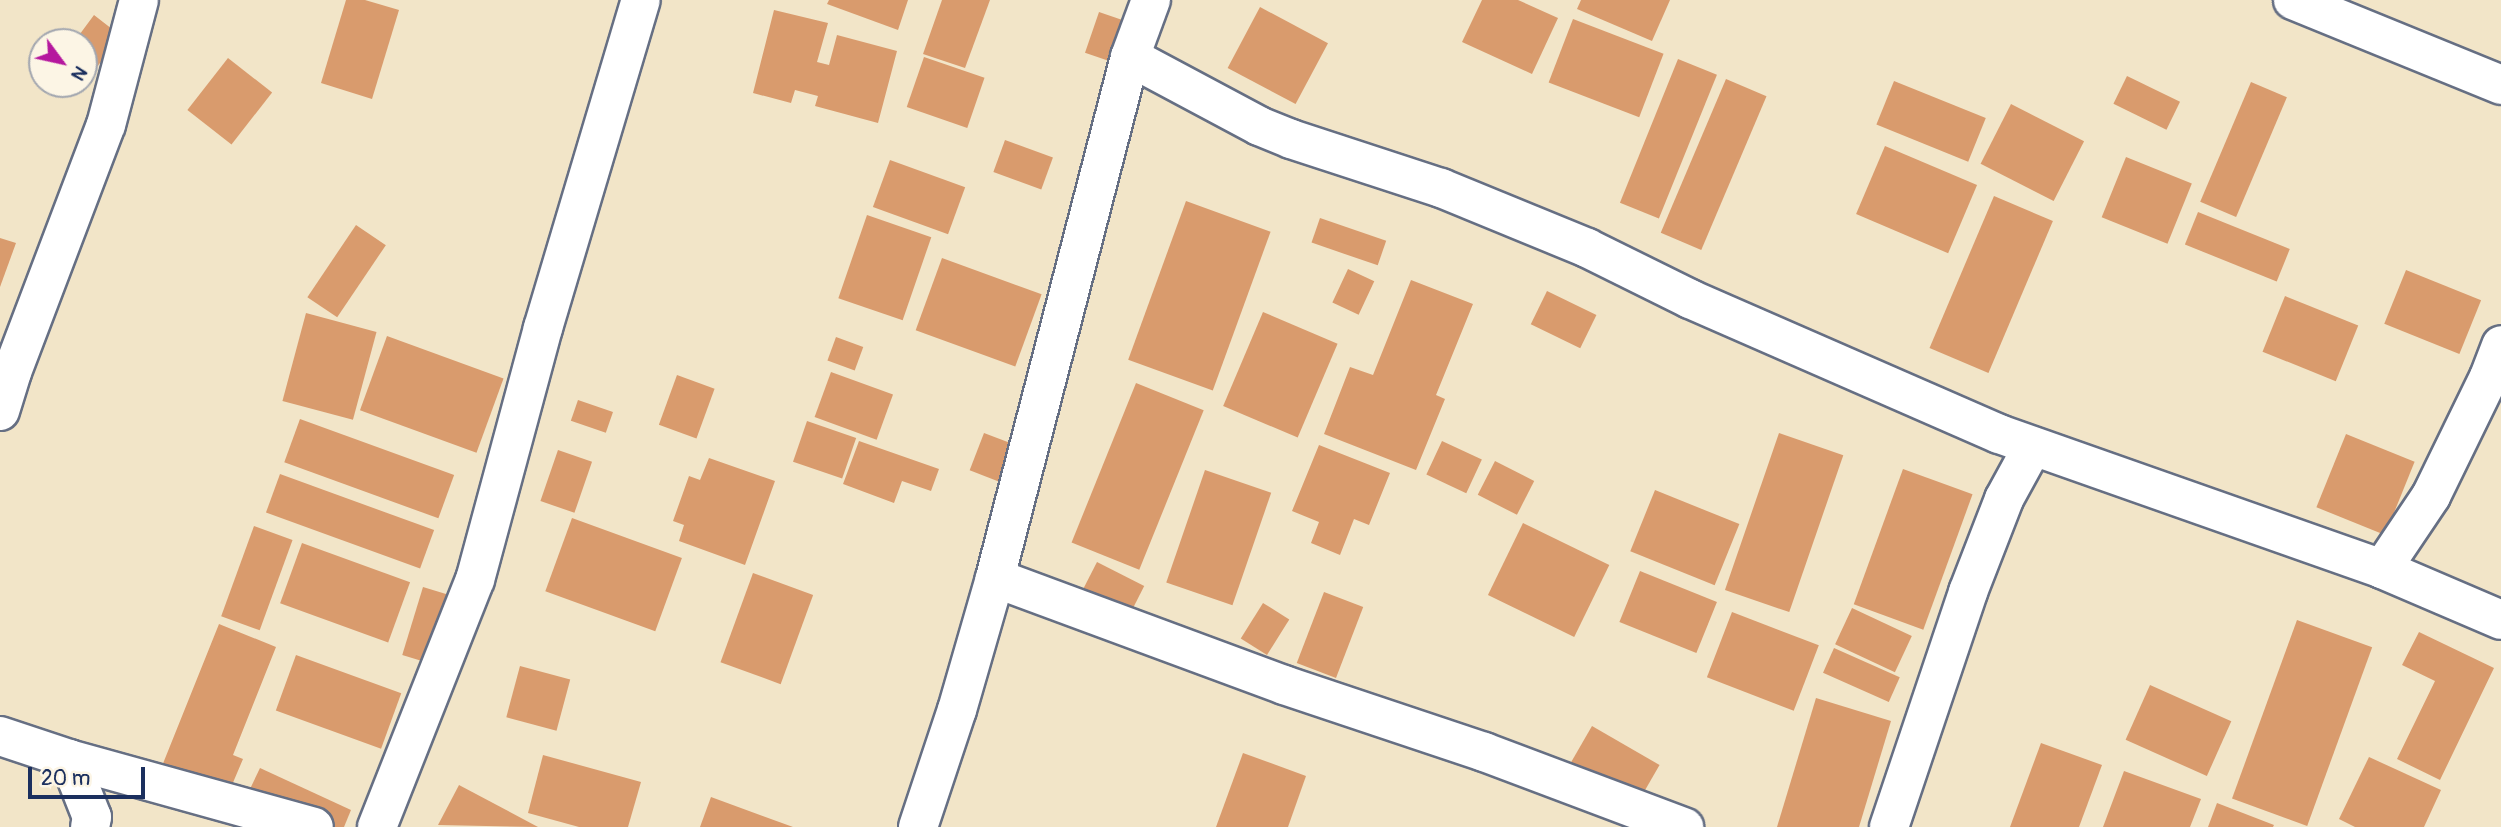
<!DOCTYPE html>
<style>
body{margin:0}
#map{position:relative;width:2501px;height:827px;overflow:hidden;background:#f2e5c8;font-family:Pangolin,sans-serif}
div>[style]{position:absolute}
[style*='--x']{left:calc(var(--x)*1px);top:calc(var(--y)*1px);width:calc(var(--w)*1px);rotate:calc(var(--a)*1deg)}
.building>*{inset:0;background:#d99b6d;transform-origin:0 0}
.roads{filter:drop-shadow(2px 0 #666f83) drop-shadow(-2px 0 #666f83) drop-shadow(0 2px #666f83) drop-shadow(0 -2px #666f83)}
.minor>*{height:38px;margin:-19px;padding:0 19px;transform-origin:19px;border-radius:19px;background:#fff}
span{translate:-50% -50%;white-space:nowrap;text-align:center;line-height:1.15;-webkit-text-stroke:7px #fcf5e5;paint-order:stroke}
.north{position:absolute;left:28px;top:28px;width:70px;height:70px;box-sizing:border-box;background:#fcf5e5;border:2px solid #a2a6af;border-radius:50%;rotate:123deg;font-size:19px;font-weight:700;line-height:28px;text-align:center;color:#1b2f5e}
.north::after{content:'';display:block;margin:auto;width:24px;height:32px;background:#b5179e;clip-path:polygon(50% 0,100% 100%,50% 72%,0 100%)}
.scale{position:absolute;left:28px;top:767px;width:117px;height:32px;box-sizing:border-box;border:4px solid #1b2f5e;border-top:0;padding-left:9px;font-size:21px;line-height:24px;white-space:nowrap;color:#1b2f5e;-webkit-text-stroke:5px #fcf5e5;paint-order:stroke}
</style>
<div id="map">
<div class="building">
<i style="clip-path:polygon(346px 0,365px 0,399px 10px,372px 99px,321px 83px)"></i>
<i style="clip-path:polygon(829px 0,908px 0,898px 30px,827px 4px)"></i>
<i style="clip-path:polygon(942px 0,990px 0,965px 68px,923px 54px)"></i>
<i style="clip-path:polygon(1482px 0,1518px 0,1558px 18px,1532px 74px,1462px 42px)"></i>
<i style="clip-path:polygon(1581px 0,1670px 0,1652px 41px,1577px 9px)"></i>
<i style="left:1260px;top:7px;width:77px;height:69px;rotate:28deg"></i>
<i style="clip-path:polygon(774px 10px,828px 23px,817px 62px,829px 65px,837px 35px,897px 51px,878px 123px,815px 106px,818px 96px,795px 90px,791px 103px,753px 93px)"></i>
<i style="left:1099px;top:12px;width:34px;height:43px;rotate:19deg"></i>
<i style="clip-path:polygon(94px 15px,121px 36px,86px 81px,84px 42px,74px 42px)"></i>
<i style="left:1573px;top:19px;width:97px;height:68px;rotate:21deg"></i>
<i style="left:924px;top:57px;width:64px;height:53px;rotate:19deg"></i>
<i style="left:228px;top:58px;width:56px;height:66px;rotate:38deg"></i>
<i style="left:1678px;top:59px;width:42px;height:155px;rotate:22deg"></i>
<i style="left:2127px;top:76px;width:59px;height:31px;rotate:26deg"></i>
<i style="left:1726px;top:79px;width:44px;height:167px;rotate:23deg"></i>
<i style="left:1894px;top:81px;width:99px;height:47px;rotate:22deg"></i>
<i style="left:2251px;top:82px;width:39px;height:130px;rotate:23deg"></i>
<i style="left:2011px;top:104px;width:82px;height:67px;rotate:27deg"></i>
<i style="left:1005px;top:140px;width:51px;height:34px;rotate:20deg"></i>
<i style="left:1885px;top:146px;width:100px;height:74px;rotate:23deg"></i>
<i style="left:2126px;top:157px;width:71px;height:65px;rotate:22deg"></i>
<i style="left:890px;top:160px;width:80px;height:50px;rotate:20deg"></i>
<i style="left:1994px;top:196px;width:64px;height:165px;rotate:23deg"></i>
<i style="left:1186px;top:201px;width:90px;height:169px;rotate:20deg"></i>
<i style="left:2198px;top:212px;width:99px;height:35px;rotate:22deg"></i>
<i style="left:867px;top:215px;width:68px;height:88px;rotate:19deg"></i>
<i style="left:1320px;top:218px;width:70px;height:26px;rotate:19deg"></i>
<i style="left:356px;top:225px;width:36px;height:87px;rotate:34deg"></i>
<i style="clip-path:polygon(0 238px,16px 243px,0 287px)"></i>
<i style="left:942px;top:258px;width:106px;height:77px;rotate:20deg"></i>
<i style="left:1348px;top:269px;width:29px;height:37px;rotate:25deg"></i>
<i style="left:2406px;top:270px;width:81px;height:58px;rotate:22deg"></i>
<i style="clip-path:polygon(1411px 280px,1473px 304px,1436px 395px,1445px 399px,1416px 470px,1324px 434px,1350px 367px,1373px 375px)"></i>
<i style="left:1547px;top:291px;width:55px;height:37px;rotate:26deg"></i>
<i style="left:2285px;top:296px;width:79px;height:60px;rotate:22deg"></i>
<i style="left:1263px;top:312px;width:81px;height:102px;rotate:23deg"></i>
<i style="left:306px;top:313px;width:73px;height:91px;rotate:15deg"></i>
<i style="left:387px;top:336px;width:124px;height:79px;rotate:20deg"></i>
<i style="left:836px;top:337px;width:29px;height:25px;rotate:20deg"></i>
<i style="left:831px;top:372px;width:66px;height:48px;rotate:20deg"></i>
<i style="left:677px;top:375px;width:40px;height:53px;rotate:20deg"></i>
<i style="left:1136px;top:383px;width:73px;height:172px;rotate:22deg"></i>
<i style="left:578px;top:400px;width:37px;height:22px;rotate:19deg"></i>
<i style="left:300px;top:419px;width:164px;height:46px;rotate:20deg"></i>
<i style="left:807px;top:421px;width:52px;height:43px;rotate:19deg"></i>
<i style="left:984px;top:433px;width:31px;height:40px;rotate:21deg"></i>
<i style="left:1779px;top:433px;width:68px;height:166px;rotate:19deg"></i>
<i style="left:2346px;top:434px;width:74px;height:79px;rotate:22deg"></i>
<i style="clip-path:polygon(859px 441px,939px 469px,931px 491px,902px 481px,894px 503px,843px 484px)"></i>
<i style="left:1442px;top:441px;width:44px;height:37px;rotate:25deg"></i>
<i style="clip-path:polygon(1319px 445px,1390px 473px,1369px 525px,1354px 519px,1340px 555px,1311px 543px,1319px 522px,1292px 511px)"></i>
<i style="left:558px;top:450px;width:36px;height:54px;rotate:19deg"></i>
<i style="clip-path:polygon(709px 458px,775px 481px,745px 565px,679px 541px,684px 525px,673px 521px,689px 476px,700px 480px)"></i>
<i style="left:1495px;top:461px;width:44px;height:38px;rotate:27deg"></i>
<i style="left:1903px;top:469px;width:74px;height:144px;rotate:20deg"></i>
<i style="left:1205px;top:470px;width:70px;height:119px;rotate:19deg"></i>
<i style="left:280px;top:474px;width:164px;height:41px;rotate:20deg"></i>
<i style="left:1655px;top:490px;width:91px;height:66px;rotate:22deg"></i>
<i style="left:572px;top:518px;width:117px;height:78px;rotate:20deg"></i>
<i style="left:1523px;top:523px;width:96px;height:80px;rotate:26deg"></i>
<i style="left:254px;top:526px;width:41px;height:96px;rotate:20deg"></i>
<i style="left:302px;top:543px;width:115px;height:64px;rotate:20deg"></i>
<i style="left:1097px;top:562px;width:53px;height:38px;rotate:27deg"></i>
<i style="left:1640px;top:571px;width:83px;height:55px;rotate:22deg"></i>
<i style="left:753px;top:573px;width:64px;height:95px;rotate:20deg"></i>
<i style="left:423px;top:587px;width:30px;height:71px;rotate:17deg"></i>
<i style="left:1324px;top:592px;width:42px;height:76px;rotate:21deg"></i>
<i style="left:1263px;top:603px;width:31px;height:42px;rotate:32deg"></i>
<i style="left:1852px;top:608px;width:66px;height:40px;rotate:25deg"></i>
<i style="left:1732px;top:612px;width:93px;height:70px;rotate:21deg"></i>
<i style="left:2297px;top:620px;width:80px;height:190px;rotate:20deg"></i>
<i style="clip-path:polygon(219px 624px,276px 647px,233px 755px,243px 759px,229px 792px,162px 766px)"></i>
<i style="clip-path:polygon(2419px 632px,2494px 668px,2440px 780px,2397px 759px,2435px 681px,2402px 665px)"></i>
<i style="left:1834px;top:648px;width:72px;height:27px;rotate:24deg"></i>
<i style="left:296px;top:655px;width:112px;height:59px;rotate:20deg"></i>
<i style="left:520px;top:666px;width:52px;height:53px;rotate:15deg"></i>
<i style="left:2150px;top:685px;width:89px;height:60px;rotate:24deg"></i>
<i style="clip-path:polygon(1816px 698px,1891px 721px,1859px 827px,1777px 827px)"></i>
<i style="left:1592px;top:726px;width:78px;height:43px;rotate:30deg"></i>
<i style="clip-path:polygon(2041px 743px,2102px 765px,2079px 827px,2010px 827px)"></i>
<i style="clip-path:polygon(1243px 753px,1306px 776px,1288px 827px,1216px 827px)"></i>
<i style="clip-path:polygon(543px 755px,641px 782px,628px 827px,579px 827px,528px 813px)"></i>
<i style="clip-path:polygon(2369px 757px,2441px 790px,2424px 827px,2355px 827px,2339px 819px)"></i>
<i style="clip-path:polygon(260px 768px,351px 810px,344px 827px,332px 827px,250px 789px)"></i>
<i style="clip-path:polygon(2124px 771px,2201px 799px,2190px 827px,2103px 827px)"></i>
<i style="clip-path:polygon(459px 785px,538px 827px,438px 825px)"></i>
<i style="clip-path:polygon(711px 797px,793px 827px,700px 827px)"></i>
<i style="clip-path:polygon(2217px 803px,2274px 825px,2273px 827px,2208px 827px)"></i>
</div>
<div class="roads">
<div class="minor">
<i style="--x:2293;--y:0;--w:225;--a:22.2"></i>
<i style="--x:1130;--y:57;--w:146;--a:28.1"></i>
<i style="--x:1259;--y:126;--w:35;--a:22"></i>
<i style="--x:1291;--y:139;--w:158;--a:18.1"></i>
<i style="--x:1441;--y:188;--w:158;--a:22.3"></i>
<i style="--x:1587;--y:248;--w:115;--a:26.3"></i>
<i style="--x:1690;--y:299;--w:337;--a:23.6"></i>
<i style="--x:1999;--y:434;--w:406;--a:19.4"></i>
<i style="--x:2382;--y:569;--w:129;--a:23.2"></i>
<i style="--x:0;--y:411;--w:41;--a:-72.9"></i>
<i style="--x:12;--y:372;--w:264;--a:-69.2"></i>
<i style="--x:106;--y:125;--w:129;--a:-75.2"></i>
<i style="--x:2382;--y:569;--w:88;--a:-56.1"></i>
<i style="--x:2431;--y:496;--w:132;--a:-64"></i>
<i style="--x:2489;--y:377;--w:34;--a:-69"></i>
<i style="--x:995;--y:578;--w:308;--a:20.3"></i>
<i style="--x:1284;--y:685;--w:211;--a:18.5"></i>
<i style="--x:1484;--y:752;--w:214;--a:20.6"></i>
<i style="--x:0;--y:736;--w:73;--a:18.4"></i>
<i style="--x:69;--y:759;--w:254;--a:15.5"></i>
<i style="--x:69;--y:759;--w:62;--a:68.4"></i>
<i style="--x:92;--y:817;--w:10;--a:101"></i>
<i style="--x:377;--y:827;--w:266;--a:-68.4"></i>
<i style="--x:475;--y:580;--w:261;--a:-74.9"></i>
<i style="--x:543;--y:328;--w:342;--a:-73.4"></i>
<i style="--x:918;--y:827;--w:123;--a:-71.6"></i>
<i style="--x:957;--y:710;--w:137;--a:-73.9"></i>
<i style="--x:995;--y:578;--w:538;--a:-75.47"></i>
<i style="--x:1130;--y:57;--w:61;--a:-69.8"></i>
<i style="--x:1889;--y:827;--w:248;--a:-71.4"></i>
<i style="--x:1968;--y:592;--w:100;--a:-68.8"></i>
<i style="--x:2004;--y:499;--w:60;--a:-61.3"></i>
</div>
</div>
<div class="north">N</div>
<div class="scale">20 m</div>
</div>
